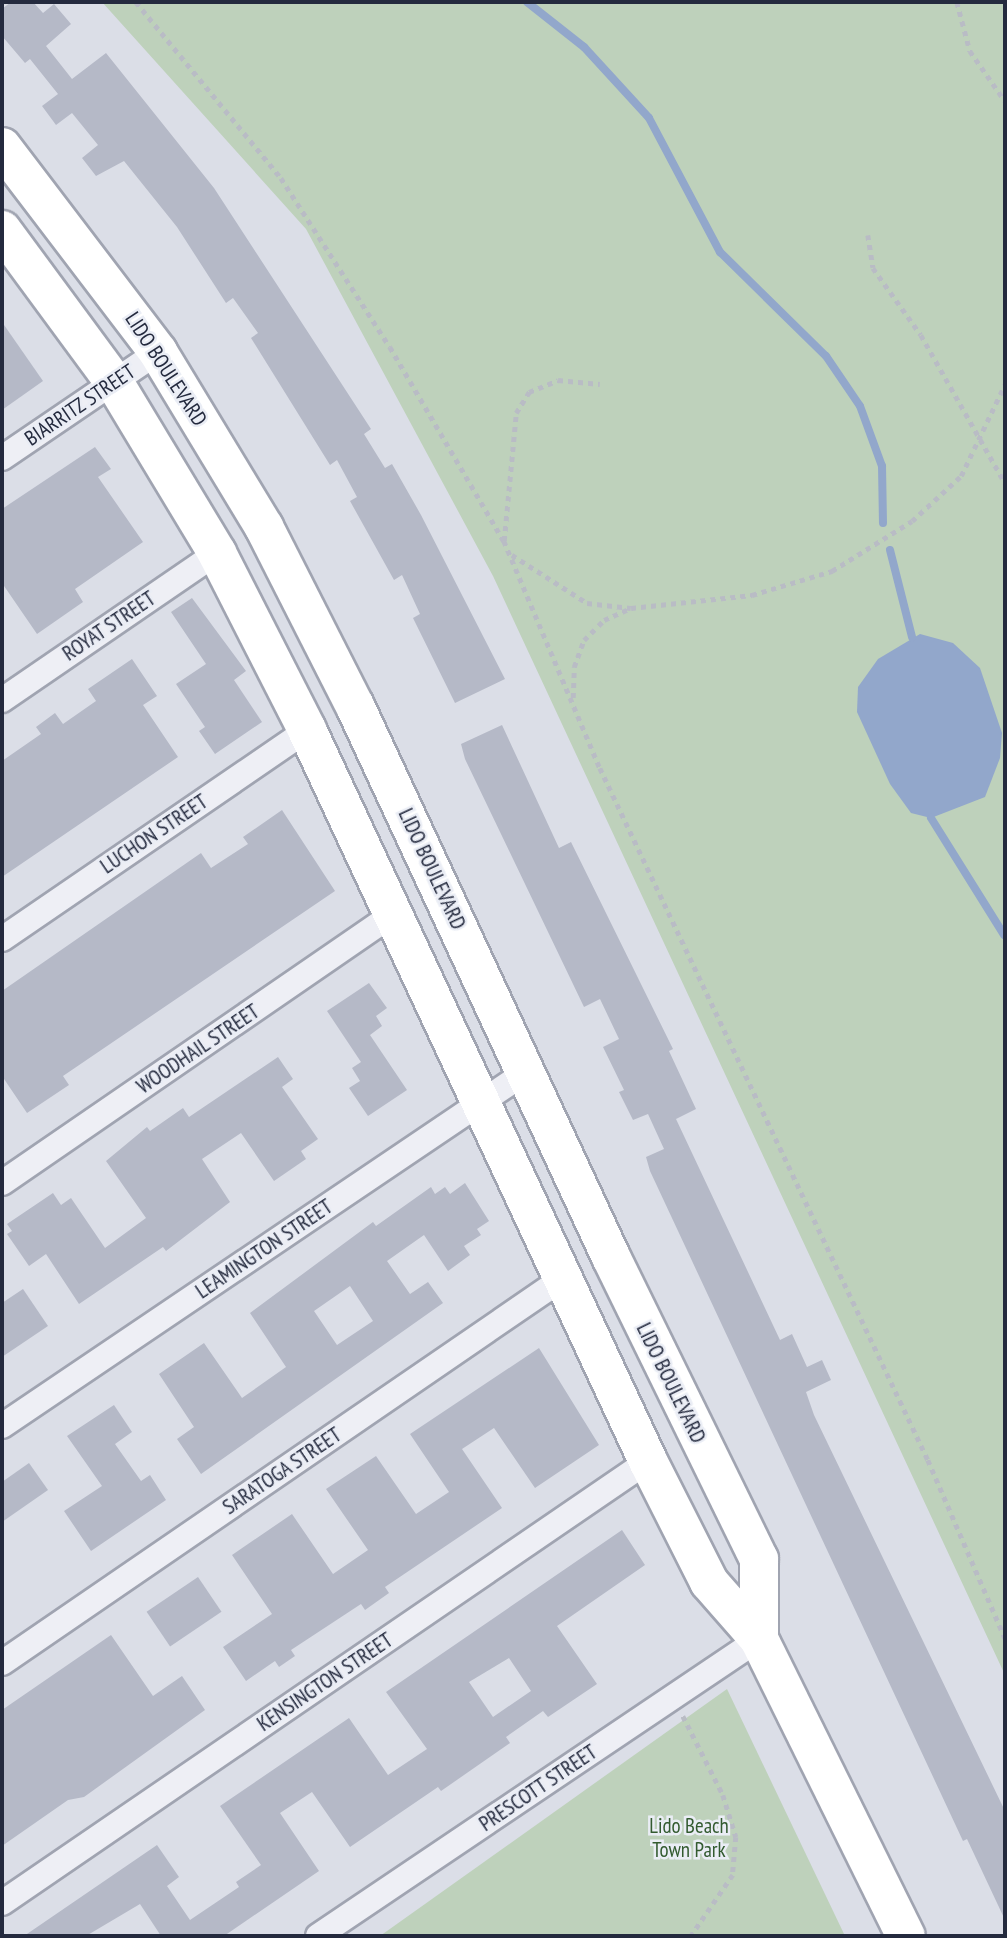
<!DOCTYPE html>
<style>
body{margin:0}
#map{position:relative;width:1007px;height:1938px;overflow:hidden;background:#dbdee7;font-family:"PT Sans Narrow",sans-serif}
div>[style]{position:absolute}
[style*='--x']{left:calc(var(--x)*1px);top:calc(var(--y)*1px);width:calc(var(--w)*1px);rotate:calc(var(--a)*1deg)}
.green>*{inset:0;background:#bed1bb}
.water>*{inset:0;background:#92a7cb}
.stream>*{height:8px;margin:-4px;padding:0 4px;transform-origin:4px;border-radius:4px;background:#92a7cb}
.building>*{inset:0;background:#b5b9c7;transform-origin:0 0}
.path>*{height:4.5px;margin-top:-2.25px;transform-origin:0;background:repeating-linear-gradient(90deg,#b9bcc5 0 5px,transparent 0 10px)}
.roads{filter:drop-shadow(2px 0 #a0a4b1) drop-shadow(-2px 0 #a0a4b1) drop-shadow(0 2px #a0a4b1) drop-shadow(0 -2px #a0a4b1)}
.street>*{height:24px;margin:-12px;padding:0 12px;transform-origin:12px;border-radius:12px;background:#eeeff5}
.highway>*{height:38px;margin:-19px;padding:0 19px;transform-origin:19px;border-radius:19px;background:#fff}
span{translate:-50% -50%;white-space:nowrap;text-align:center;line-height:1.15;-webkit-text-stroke:5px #eaedf5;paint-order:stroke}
.street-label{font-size:21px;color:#242a3e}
.park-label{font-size:21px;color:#335b30}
.frame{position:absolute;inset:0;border:4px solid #242a3e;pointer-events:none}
</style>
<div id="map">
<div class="green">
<i style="clip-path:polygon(102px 2px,1005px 2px,1005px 1675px,493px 576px,306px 229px)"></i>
<i style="clip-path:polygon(727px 1689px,845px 1936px,380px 1936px)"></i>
</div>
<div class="water">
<i style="clip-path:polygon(920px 634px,953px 643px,980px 668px,1002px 733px,1000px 758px,985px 797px,931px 818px,911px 813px,890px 784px,857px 712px,858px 687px,878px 659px)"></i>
</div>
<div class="stream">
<i style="--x:527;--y:2;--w:73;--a:38.3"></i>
<i style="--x:584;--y:47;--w:96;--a:47.5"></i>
<i style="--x:649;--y:118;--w:152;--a:62.1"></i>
<i style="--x:720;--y:252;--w:148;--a:44.5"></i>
<i style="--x:826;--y:356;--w:60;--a:55.8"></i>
<i style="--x:860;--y:406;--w:64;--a:69.9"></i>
<i style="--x:882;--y:466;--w:57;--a:89"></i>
<i style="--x:890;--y:550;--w:90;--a:75.8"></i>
<i style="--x:931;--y:818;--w:138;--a:58"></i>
</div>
<div class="building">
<i style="clip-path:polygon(11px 2px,33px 2px,43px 13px,54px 4px,71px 24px,46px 46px,72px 79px,106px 53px,214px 188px,371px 429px,364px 434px,385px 468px,392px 464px,421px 515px,505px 679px,455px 703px,413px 618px,420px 614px,402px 575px,394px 580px,350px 501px,357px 497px,337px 460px,330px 465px,251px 338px,258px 333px,233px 298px,226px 303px,177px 227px,124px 161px,96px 176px,82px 158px,98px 145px,72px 113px,56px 125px,42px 106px,58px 94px,30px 59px,25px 63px,2px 36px,2px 9px)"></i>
<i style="clip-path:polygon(2px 322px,43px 381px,2px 410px)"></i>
<i style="clip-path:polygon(95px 447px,111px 469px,98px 477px,143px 542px,75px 589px,83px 602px,37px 634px,2px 583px,2px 509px)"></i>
<i style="clip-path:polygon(192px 598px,246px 671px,234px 680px,262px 722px,215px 754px,199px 731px,205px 727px,176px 684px,206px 664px,171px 612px)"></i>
<i style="clip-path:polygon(132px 659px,157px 696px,143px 705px,178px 757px,2px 877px,2px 761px,41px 734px,36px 727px,55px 713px,63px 724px,96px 701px,88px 689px)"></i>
<i style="clip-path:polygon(502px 725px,559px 848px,571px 842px,673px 1049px,669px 1051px,696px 1109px,676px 1119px,780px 1340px,792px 1334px,807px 1367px,822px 1360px,831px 1380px,806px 1392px,814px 1415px,1005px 1811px,1005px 1920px,967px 1839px,963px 1841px,650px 1171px,646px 1157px,664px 1149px,648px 1114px,633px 1120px,619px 1092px,624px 1090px,603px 1047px,619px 1039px,600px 999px,584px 1007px,465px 759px,461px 744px)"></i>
<i style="clip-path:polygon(282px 810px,335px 891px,63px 1076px,69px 1085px,27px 1113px,2px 1076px,2px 991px,201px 853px,211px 868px,248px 844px,243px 837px)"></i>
<i style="clip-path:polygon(369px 983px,387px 1008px,376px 1016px,382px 1026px,370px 1035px,407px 1090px,368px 1116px,349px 1088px,360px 1081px,352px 1068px,361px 1062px,327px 1011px)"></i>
<i style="clip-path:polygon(278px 1057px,293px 1079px,282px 1087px,318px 1139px,301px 1151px,306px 1159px,274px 1181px,241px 1133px,202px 1159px,230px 1202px,166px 1251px,163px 1247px,79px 1304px,46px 1254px,29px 1266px,7px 1234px,12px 1231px,7px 1224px,53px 1193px,61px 1205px,71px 1198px,105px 1248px,146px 1218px,106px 1161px,147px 1127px,150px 1131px,183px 1108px,189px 1117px)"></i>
<i style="clip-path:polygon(evenodd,465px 1183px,489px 1221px,477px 1229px,481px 1235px,464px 1246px,470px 1255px,448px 1271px,424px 1235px,387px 1261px,410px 1294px,428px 1282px,443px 1303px,201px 1474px,177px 1439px,194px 1427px,159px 1374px,204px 1343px,242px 1398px,286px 1367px,250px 1313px,373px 1222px,376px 1226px,431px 1187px,435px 1194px,445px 1187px,450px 1194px,465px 1183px,350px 1286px,373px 1321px,337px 1345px,314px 1311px,350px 1286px)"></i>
<i style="clip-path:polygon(23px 1289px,48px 1326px,2px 1357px,2px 1303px)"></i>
<i style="clip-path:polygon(539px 1348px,599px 1445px,535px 1488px,494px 1428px,462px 1449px,502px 1508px,385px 1587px,389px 1593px,365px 1610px,361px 1604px,291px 1650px,295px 1656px,279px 1667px,275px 1661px,246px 1681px,223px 1647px,272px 1614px,232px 1555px,292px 1514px,333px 1574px,368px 1550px,326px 1489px,376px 1456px,416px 1514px,449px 1492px,410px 1434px)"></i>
<i style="clip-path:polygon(114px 1405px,132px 1432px,115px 1444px,141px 1481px,150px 1475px,166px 1500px,91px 1551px,64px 1511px,102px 1486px,67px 1436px)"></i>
<i style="clip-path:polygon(29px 1463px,48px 1490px,2px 1522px,2px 1482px)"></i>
<i style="clip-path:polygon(evenodd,622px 1530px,645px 1565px,557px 1626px,597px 1684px,548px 1717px,543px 1711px,506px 1737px,510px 1743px,441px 1791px,438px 1787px,350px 1847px,312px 1792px,280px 1813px,319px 1871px,224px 1936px,161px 1936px,140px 1904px,86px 1936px,24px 1936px,157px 1845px,179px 1877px,167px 1886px,190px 1920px,239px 1887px,236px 1882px,261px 1865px,220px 1806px,349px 1718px,388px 1775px,427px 1749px,386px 1692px,622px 1530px,509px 1658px,531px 1691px,493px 1717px,469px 1682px,509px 1658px)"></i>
<i style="left:198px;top:1577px;width:42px;height:62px;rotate:56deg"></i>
<i style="clip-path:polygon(111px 1635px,153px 1696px,182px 1676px,205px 1710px,84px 1797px,68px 1800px,2px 1846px,2px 1710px)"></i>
</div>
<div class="path">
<i style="--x:136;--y:2;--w:228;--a:50.5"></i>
<i style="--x:281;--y:178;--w:201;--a:57.2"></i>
<i style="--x:390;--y:347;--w:225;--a:59.6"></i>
<i style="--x:504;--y:541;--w:246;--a:67.1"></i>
<i style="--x:600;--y:768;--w:766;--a:64.64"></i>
<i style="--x:928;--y:1460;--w:194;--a:66.6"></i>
<i style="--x:957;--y:2;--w:51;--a:75.1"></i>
<i style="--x:970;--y:51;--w:61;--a:55"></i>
<i style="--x:868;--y:235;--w:33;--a:81"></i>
<i style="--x:873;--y:268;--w:82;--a:54.4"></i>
<i style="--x:921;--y:335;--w:170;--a:60.4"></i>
<i style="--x:504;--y:541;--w:129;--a:-84.6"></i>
<i style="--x:516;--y:413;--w:25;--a:-58"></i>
<i style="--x:529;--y:392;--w:31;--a:-22"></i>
<i style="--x:558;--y:380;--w:42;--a:5.4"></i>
<i style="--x:512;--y:555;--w:89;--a:32.6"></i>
<i style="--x:587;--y:603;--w:44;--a:6.5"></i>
<i style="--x:631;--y:608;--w:122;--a:-6.1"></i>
<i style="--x:752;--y:595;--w:84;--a:-16.7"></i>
<i style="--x:832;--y:571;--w:94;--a:-32"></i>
<i style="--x:912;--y:521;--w:67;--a:-42.6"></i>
<i style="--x:961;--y:476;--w:102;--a:-64.4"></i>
<i style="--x:573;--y:698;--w:31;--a:-88"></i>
<i style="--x:574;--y:667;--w:29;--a:-70"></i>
<i style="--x:584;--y:640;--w:28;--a:-45"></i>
<i style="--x:604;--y:620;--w:30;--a:-24"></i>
<i style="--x:683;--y:1716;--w:89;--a:63.1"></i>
<i style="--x:723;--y:1795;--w:44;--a:72.8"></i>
<i style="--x:736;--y:1837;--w:38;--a:95"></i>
<i style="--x:733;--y:1875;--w:74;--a:124.5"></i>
</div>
<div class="roads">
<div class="street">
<i style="--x:2;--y:458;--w:189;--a:-34.2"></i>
<i style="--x:2;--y:700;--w:260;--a:-34.4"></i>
<i style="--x:2;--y:939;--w:370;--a:-34.4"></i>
<i style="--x:2;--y:1183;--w:475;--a:-34.5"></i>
<i style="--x:2;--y:1426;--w:632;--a:-34.04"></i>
<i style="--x:2;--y:1663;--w:679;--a:-34.44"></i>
<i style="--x:2;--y:1903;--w:783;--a:-34.38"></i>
<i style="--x:318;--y:1936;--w:532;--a:-33.96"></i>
</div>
<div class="highway">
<i style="--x:2;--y:147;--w:258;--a:52.7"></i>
<i style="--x:158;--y:352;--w:205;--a:58.8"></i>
<i style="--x:264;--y:527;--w:201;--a:63.1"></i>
<i style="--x:355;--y:706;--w:608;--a:65.08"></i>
<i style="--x:611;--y:1257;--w:336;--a:63.9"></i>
<i style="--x:759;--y:1559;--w:80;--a:90"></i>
<i style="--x:2;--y:230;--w:189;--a:53.6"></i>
<i style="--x:114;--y:382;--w:200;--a:58.9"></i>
<i style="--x:217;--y:553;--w:199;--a:63"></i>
<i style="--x:307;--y:730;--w:807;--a:64.99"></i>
<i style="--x:648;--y:1461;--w:136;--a:63.2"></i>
<i style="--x:709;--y:1582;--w:76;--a:48.7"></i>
<i style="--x:759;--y:1639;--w:331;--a:63.7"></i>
</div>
</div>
<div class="street-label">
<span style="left:166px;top:369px;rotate:57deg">LIDO BOULEVARD</span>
<span style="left:80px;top:405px;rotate:-34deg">BIARRITZ STREET</span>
<span style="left:109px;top:626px;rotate:-34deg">ROYAT STREET</span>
<span style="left:154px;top:834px;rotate:-34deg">LUCHON STREET</span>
<span style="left:432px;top:869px;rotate:65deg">LIDO BOULEVARD</span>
<span style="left:198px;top:1049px;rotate:-34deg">WOODHAIL STREET</span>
<span style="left:264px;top:1249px;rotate:-34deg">LEAMINGTON STREET</span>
<span style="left:671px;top:1383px;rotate:64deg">LIDO BOULEVARD</span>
<span style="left:282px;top:1471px;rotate:-34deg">SARATOGA STREET</span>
<span style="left:325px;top:1682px;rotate:-34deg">KENSINGTON STREET</span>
<span style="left:538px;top:1788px;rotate:-34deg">PRESCOTT STREET</span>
</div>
<div class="park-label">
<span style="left:689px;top:1838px">Lido Beach<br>Town Park</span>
</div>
<div class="frame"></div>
</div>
